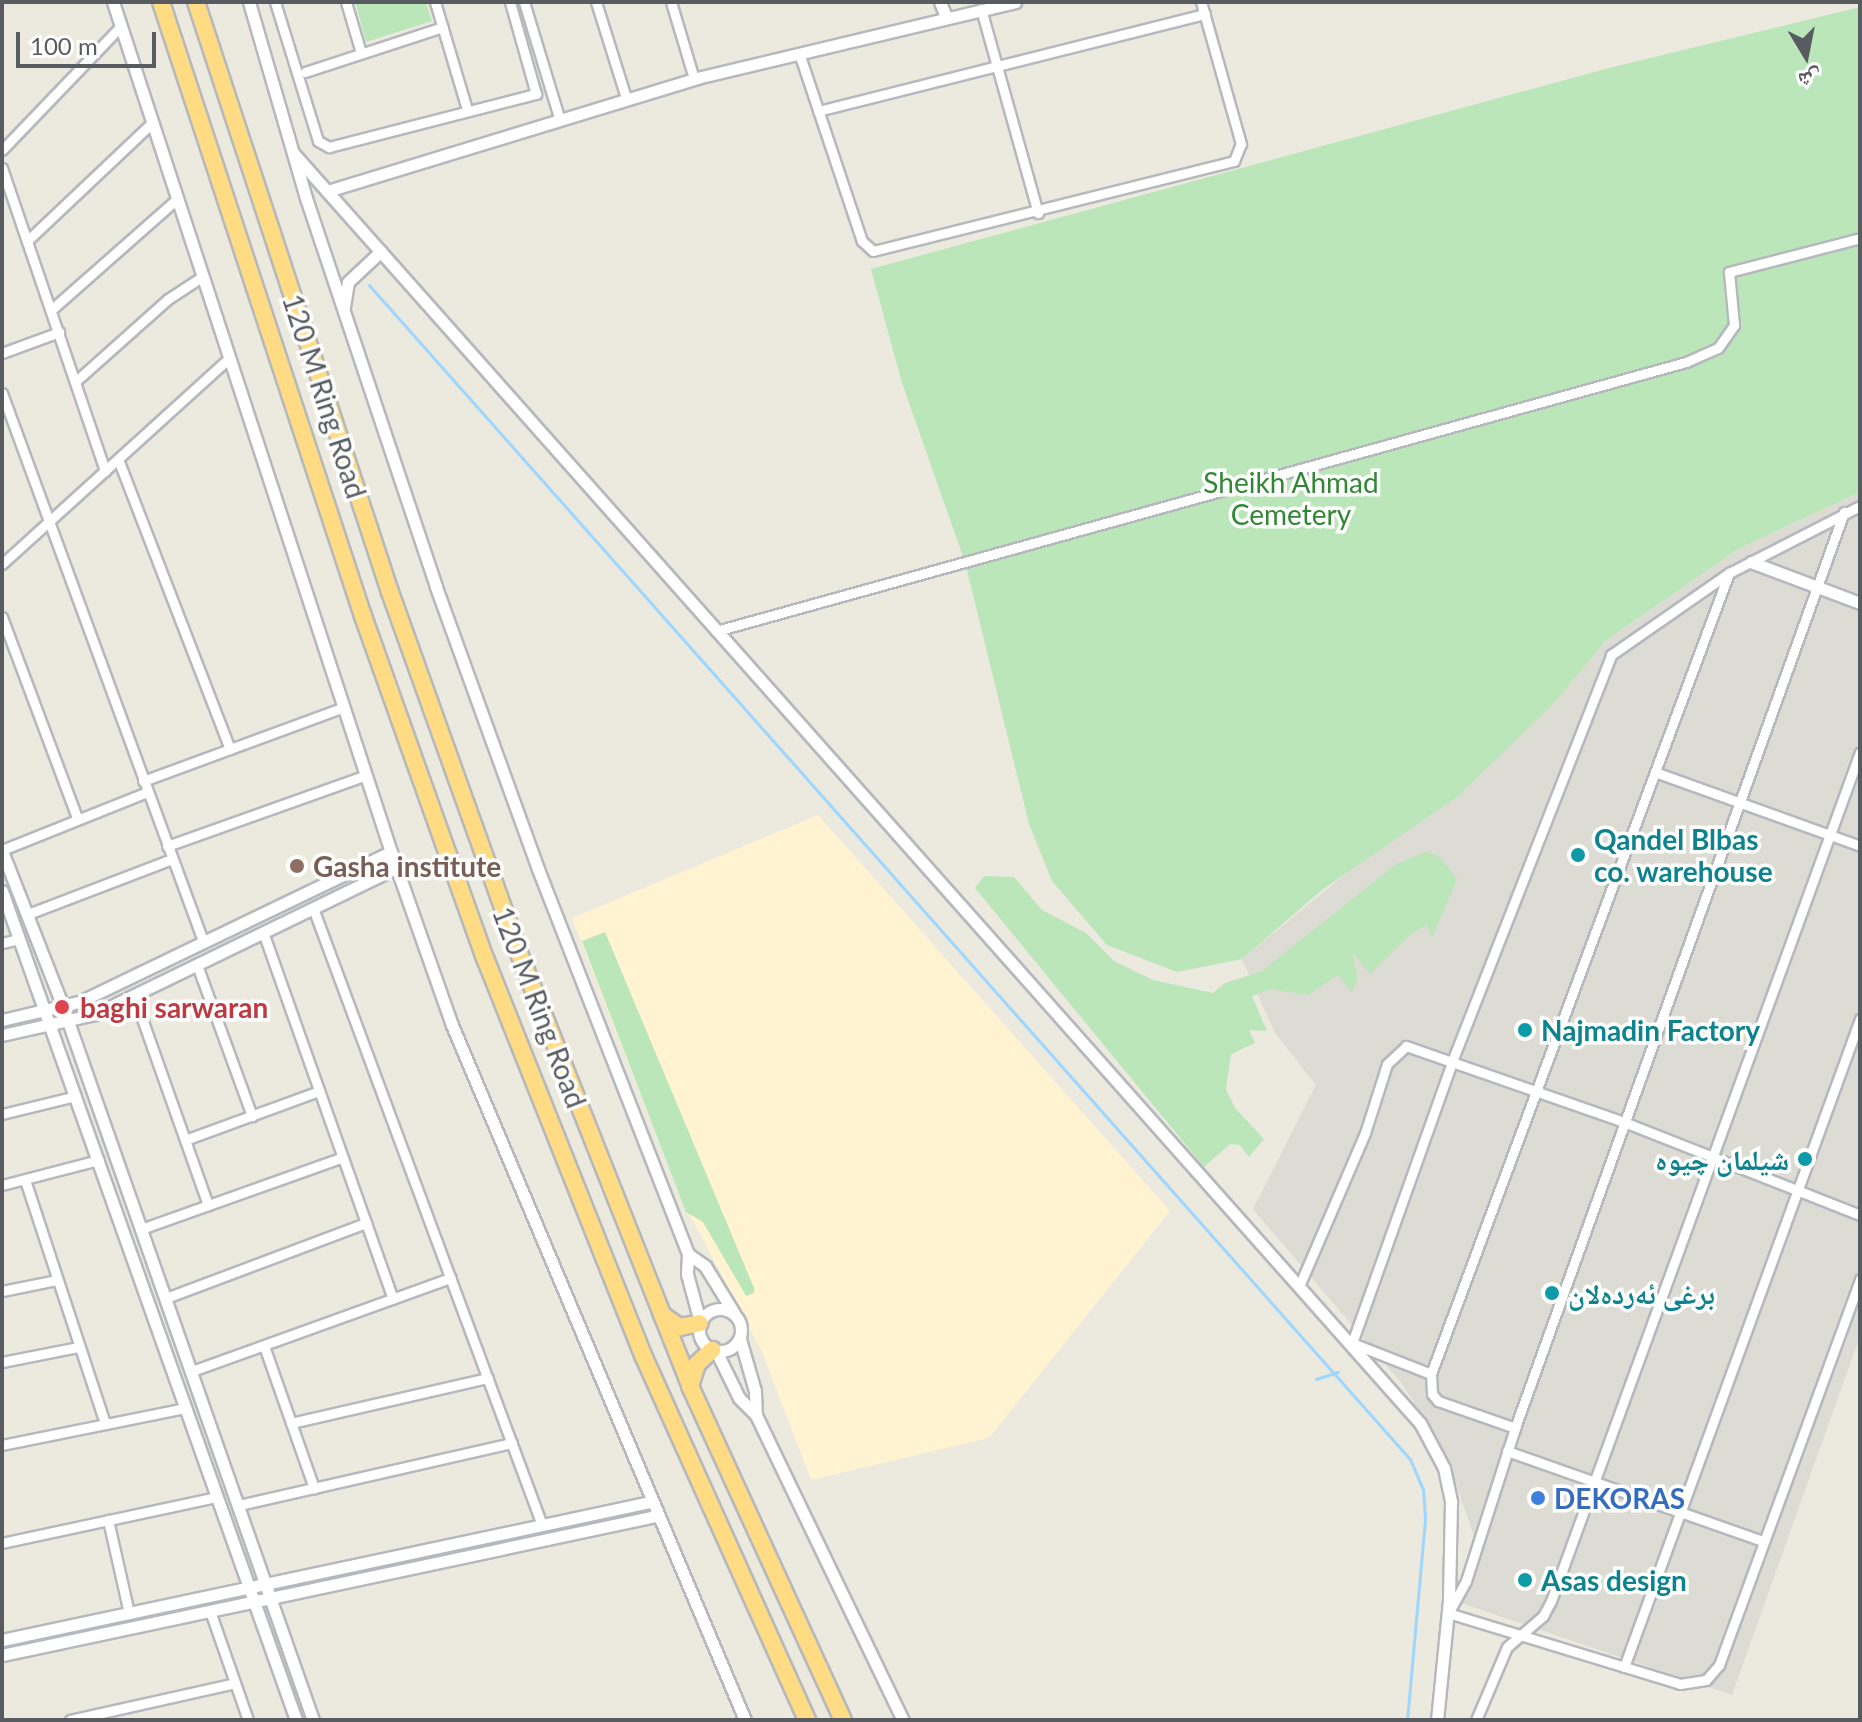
<!DOCTYPE html>
<meta charset="utf-8">
<style>
body{margin:0}
#map{position:relative;width:1862px;height:1722px;overflow:hidden;background:#ece9df;font-family:Lato,"Noto Naskh Arabic",sans-serif}
div>[style]{position:absolute}
[style*='--x']{left:calc(var(--x)*1px);top:calc(var(--y)*1px);width:calc(var(--w)*1px);rotate:calc(var(--a)*1deg)}
.commercial>*{inset:0;background:#fff3d2}
.industrial>*{inset:0;background:#dcdbd4}
.green>*{inset:0;background:#bbe6ba}
.stream>*{height:3px;margin:-1.5px;padding:0 1.5px;transform-origin:1.5px;border-radius:1.5px;background:#9dd7ff}
.roads{filter:drop-shadow(2px 0 #b5b8bd) drop-shadow(-2px 0 #b5b8bd) drop-shadow(0 2px #b5b8bd) drop-shadow(0 -2px #b5b8bd)}
.minor>*{height:9px;margin:-4.5px;padding:0 4.5px;transform-origin:4.5px;border-radius:4.5px;background:#fff}
.tertiary>*{height:11px;margin:-5.5px;padding:0 5.5px;transform-origin:5.5px;border-radius:5.5px;background:#fff}
.tertiary>.ring{margin:-5.5px;padding:0;box-sizing:content-box;background:none;border:11px solid #fff;border-radius:50%}
.motorway>*{height:16px;margin:-8px;padding:0 8px;transform-origin:8px;border-radius:8px;background:#ffdc84}
.dots>*{width:22px;height:22px;translate:-50% -50%;box-sizing:border-box;border:4px solid #fff;border-radius:50%}
span{translate:-50% -50%;white-space:nowrap;text-align:center;line-height:1.15;-webkit-text-stroke:7px #fff;paint-order:stroke}
.street-label{font-size:28px;color:#585c61}
.park-label{font-size:28px;color:#318733}
.culture-label{font-size:28px;color:#0d838f;font-weight:700}
.left{translate:0 -50%;text-align:left}
.right{translate:-100% -50%;text-align:right}
.education-label{font-size:28px;color:#785e54;font-weight:700}
.health-label{font-size:28px;color:#be3a42;font-weight:700}
.shop-label{font-size:28px;color:#366cbe;font-weight:700}
.frame{position:absolute;inset:0;border:4px solid #585c61;pointer-events:none}
.north{position:absolute;left:1766px;top:16px;width:80px;height:80px;-webkit-text-stroke:6px #fff;paint-order:stroke;rotate:170deg;font-size:22px;font-weight:700;line-height:32px;text-align:center;color:#585c61}
.north::after{content:'';display:block;margin:auto;width:28px;height:36px;background:#585c61;clip-path:polygon(50% 0,100% 100%,50% 72%,0 100%)}
.scale{position:absolute;left:16px;top:32px;width:140px;height:36px;box-sizing:border-box;border:4px solid #585c61;border-top:0;padding-left:10px;font-size:24px;line-height:28px;white-space:nowrap;color:#585c61;-webkit-text-stroke:6px #fff;paint-order:stroke}
</style>
<div id="map">
<div class="commercial">
<i style="clip-path:polygon(818px 815px,1170px 1211px,989px 1438px,811px 1480px,762px 1352px,679px 1194px,572px 918px)"></i>
</div>
<div class="industrial">
<i style="clip-path:polygon(1860px 492px,1860px 1336px,1732px 1695px,1458px 1602px,1475px 1539px,1446px 1456px,1403px 1385px,1253px 1209px,1316px 1085px,1275px 1033px,1242px 959px,1557px 700px,1605px 641px,1738px 549px)"></i>
</div>
<div class="green">
<i style="clip-path:polygon(426px 2px,432px 21px,366px 42px,356px 4px)"></i>
<i style="clip-path:polygon(1860px 7px,1860px 492px,1738px 549px,1605px 641px,1557px 700px,1458px 796px,1322px 890px,1242px 959px,1177px 972px,1107px 945px,1052px 881px,1029px 824px,965px 562px,902px 383px,871px 269px,1609px 68px)"></i>
<i style="clip-path:polygon(1425px 852px,1438px 855px,1457px 879px,1432px 938px,1427px 925px,1412px 933px,1370px 974px,1352px 952px,1358px 978px,1352px 992px,1338px 975px,1308px 995px,1271px 989px,1252px 996px,1267px 1031px,1249px 1030px,1255px 1043px,1231px 1054px,1226px 1089px,1235px 1108px,1264px 1139px,1249px 1157px,1240px 1145px,1230px 1144px,1204px 1167px,975px 888px,984px 876px,1014px 877px,1042px 910px,1086px 933px,1114px 961px,1153px 980px,1213px 993px,1225px 983px,1262px 971px,1395px 865px)"></i>
<i style="clip-path:polygon(605px 932px,754px 1288px,754px 1293px,746px 1296px,703px 1222px,686px 1212px,582px 941px)"></i>
</div>
<div class="stream">
<i style="--x:369;--y:285;--w:1569;--a:48.44"></i>
<i style="--x:1410;--y:1459;--w:33;--a:67"></i>
<i style="--x:1423;--y:1489;--w:30;--a:86"></i>
<i style="--x:1425;--y:1519;--w:202;--a:95.1"></i>
<i style="--x:1316;--y:1379;--w:23;--a:-18"></i>
</div>
<div class="roads">
<div class="minor">
<i style="--x:275;--y:2;--w:145;--a:72.8"></i>
<i style="--x:318;--y:141;--w:13;--a:29"></i>
<i style="--x:329;--y:147;--w:214;--a:-14.4"></i>
<i style="--x:536;--y:94;--w:96;--a:-105.8"></i>
<i style="--x:346;--y:2;--w:53;--a:73.6"></i>
<i style="--x:435;--y:2;--w:109;--a:73.4"></i>
<i style="--x:524;--y:2;--w:120;--a:73.1"></i>
<i style="--x:596;--y:2;--w:101;--a:72.6"></i>
<i style="--x:671;--y:2;--w:73;--a:73.3"></i>
<i style="--x:981;--y:9;--w:212;--a:74.4"></i>
<i style="--x:799;--y:53;--w:198;--a:71.5"></i>
<i style="--x:862;--y:241;--w:15;--a:42"></i>
<i style="--x:873;--y:251;--w:372;--a:-14"></i>
<i style="--x:1234;--y:161;--w:18;--a:-68"></i>
<i style="--x:1241;--y:144;--w:148;--a:-105.7"></i>
<i style="--x:305;--y:72;--w:145;--a:-18.1"></i>
<i style="--x:818;--y:111;--w:399;--a:-14.1"></i>
<i style="--x:2;--y:150;--w:172;--a:-46.2"></i>
<i style="--x:2;--y:168;--w:320;--a:71.2"></i>
<i style="--x:27;--y:241;--w:173;--a:-43.4"></i>
<i style="--x:51;--y:310;--w:168;--a:-41.4"></i>
<i style="--x:2;--y:353;--w:61;--a:-20.2"></i>
<i style="--x:76;--y:381;--w:123;--a:-41.7"></i>
<i style="--x:168;--y:299;--w:42;--a:-33.3"></i>
<i style="--x:2;--y:393;--w:584;--a:69.86"></i>
<i style="--x:118;--y:459;--w:311;--a:68.9"></i>
<i style="--x:1844;--y:512;--w:973;--a:109.76"></i>
<i style="--x:1515;--y:1428;--w:161;--a:107.8"></i>
<i style="--x:1466;--y:1581;--w:37;--a:119"></i>
<i style="--x:1448;--y:1613;--w:243;--a:17"></i>
<i style="--x:1680;--y:1684;--w:26;--a:-9"></i>
<i style="--x:1706;--y:1680;--w:20;--a:-49"></i>
<i style="--x:1719;--y:1665;--w:411;--a:-69.9"></i>
<i style="--x:2;--y:564;--w:305;--a:-42.2"></i>
<i style="--x:1729;--y:573;--w:855;--a:110.41"></i>
<i style="--x:1431;--y:1374;--w:85;--a:-158.6"></i>
<i style="--x:1352;--y:1343;--w:301;--a:-70.4"></i>
<i style="--x:1453;--y:1059;--w:434;--a:-68.6"></i>
<i style="--x:1611;--y:655;--w:144;--a:-34.8"></i>
<i style="--x:1729;--y:573;--w:147;--a:-27.1"></i>
<i style="--x:2;--y:617;--w:215;--a:69.5"></i>
<i style="--x:716;--y:631;--w:1007;--a:-15.5"></i>
<i style="--x:1686;--y:362;--w:35;--a:-24"></i>
<i style="--x:1718;--y:348;--w:28;--a:-55"></i>
<i style="--x:1734;--y:325;--w:53;--a:-95.4"></i>
<i style="--x:1729;--y:272;--w:135;--a:-14.5"></i>
<i style="--x:1655;--y:772;--w:218;--a:19.8"></i>
<i style="--x:143;--y:781;--w:214;--a:-20.2"></i>
<i style="--x:167;--y:846;--w:211;--a:-19.6"></i>
<i style="--x:2;--y:850;--w:156;--a:-21.8"></i>
<i style="--x:313;--y:908;--w:658;--a:69.64"></i>
<i style="--x:28;--y:914;--w:154;--a:-20.9"></i>
<i style="--x:263;--y:932;--w:389;--a:70.5"></i>
<i style="--x:2;--y:943;--w:18;--a:-13"></i>
<i style="--x:197;--y:965;--w:161;--a:70"></i>
<i style="--x:134;--y:996;--w:222;--a:70.5"></i>
<i style="--x:2;--y:1114;--w:76;--a:-13.7"></i>
<i style="--x:185;--y:1140;--w:143;--a:-20.1"></i>
<i style="--x:25;--y:1180;--w:257;--a:71.8"></i>
<i style="--x:2;--y:1185;--w:100;--a:-14.5"></i>
<i style="--x:141;--y:1229;--w:214;--a:-19.6"></i>
<i style="--x:1300;--y:1284;--w:164;--a:-66.7"></i>
<i style="--x:1365;--y:1133;--w:72;--a:-72.3"></i>
<i style="--x:1387;--y:1064;--w:26;--a:-43"></i>
<i style="--x:1406;--y:1046;--w:231;--a:19.2"></i>
<i style="--x:1624;--y:1122;--w:254;--a:21.5"></i>
<i style="--x:2;--y:1291;--w:55;--a:-11.5"></i>
<i style="--x:166;--y:1298;--w:214;--a:-20.6"></i>
<i style="--x:264;--y:1346;--w:151;--a:70.6"></i>
<i style="--x:2;--y:1362;--w:77;--a:-11.2"></i>
<i style="--x:192;--y:1371;--w:275;--a:-19.8"></i>
<i style="--x:1431;--y:1374;--w:20;--a:87"></i>
<i style="--x:1432;--y:1394;--w:9;--a:49"></i>
<i style="--x:1438;--y:1401;--w:82;--a:19.3"></i>
<i style="--x:291;--y:1423;--w:202;--a:-12.9"></i>
<i style="--x:2;--y:1445;--w:188;--a:-11.4"></i>
<i style="--x:1507;--y:1451;--w:271;--a:19.4"></i>
<i style="--x:239;--y:1505;--w:280;--a:-12.8"></i>
<i style="--x:108;--y:1520;--w:95;--a:77.3"></i>
<i style="--x:2;--y:1543;--w:220;--a:-12.1"></i>
<i style="--x:210;--y:1611;--w:115;--a:70.8"></i>
<i style="--x:1624;--y:1667;--w:690;--a:-69.99"></i>
<i style="--x:70;--y:1720;--w:169;--a:-12.6"></i>
<i style="--x:1476;--y:1720;--w:79;--a:-67"></i>
<i style="--x:1507;--y:1647;--w:48;--a:-40.7"></i>
<i style="--x:1543;--y:1616;--w:17;--a:-62"></i>
<i style="--x:1551;--y:1601;--w:903;--a:-70"></i>
</div>
<div class="tertiary">
<i style="--x:113;--y:2;--w:894;--a:71.89"></i>
<i style="--x:391;--y:852;--w:183;--a:70.6"></i>
<i style="--x:452;--y:1025;--w:754;--a:67.14"></i>
<i style="--x:249;--y:2;--w:204;--a:73.8"></i>
<i style="--x:306;--y:198;--w:410;--a:71.5"></i>
<i style="--x:436;--y:587;--w:300;--a:70.1"></i>
<i style="--x:538;--y:869;--w:413;--a:68.7"></i>
<i style="--x:688;--y:1254;--w:20;--a:93"></i>
<i style="--x:687;--y:1274;--w:50;--a:74.8"></i>
<i style="--x:940;--y:2;--w:16;--a:68"></i>
<i style="--x:294;--y:154;--w:1697;--a:48.42"></i>
<i style="--x:1420;--y:1423;--w:51;--a:61.9"></i>
<i style="--x:1444;--y:1468;--w:35;--a:78"></i>
<i style="--x:1451;--y:1502;--w:98;--a:91.2"></i>
<i style="--x:1449;--y:1600;--w:121;--a:95.7"></i>
<i style="--x:331;--y:190;--w:383;--a:-17"></i>
<i style="--x:697;--y:78;--w:327;--a:-13.4"></i>
<i style="--x:344;--y:307;--w:25;--a:-81"></i>
<i style="--x:348;--y:282;--w:45;--a:-43.2"></i>
<i style="--x:1751;--y:562;--w:116;--a:20.6"></i>
<i style="--x:2;--y:851;--w:168;--a:68.6"></i>
<i style="--x:63;--y:1007;--w:756;--a:70.68"></i>
<i style="--x:2;--y:891;--w:880;--a:70.47"></i>
<i style="--x:2;--y:1020;--w:79;--a:-13.2"></i>
<i style="--x:79;--y:1002;--w:346;--a:-25.7"></i>
<i style="--x:2;--y:1035;--w:95;--a:-12.7"></i>
<i style="--x:95;--y:1014;--w:335;--a:-25.9"></i>
<i style="--x:688;--y:1254;--w:21;--a:35"></i>
<i style="--x:705;--y:1266;--w:55;--a:58.3"></i>
<i class="ring" style="left:699px;top:1309px;width:31px;height:31px"></i>
<i style="--x:740;--y:1339;--w:54;--a:73.9"></i>
<i style="--x:755;--y:1391;--w:24;--a:88"></i>
<i style="--x:716;--y:1351;--w:52;--a:63.9"></i>
<i style="--x:739;--y:1398;--w:24;--a:45"></i>
<i style="--x:756;--y:1415;--w:339;--a:64.3"></i>
<i style="--x:2;--y:1640;--w:663;--a:-12.02"></i>
<i style="--x:2;--y:1655;--w:669;--a:-12"></i>
</div>
<div class="motorway">
<i style="--x:161;--y:2;--w:646;--a:71.79"></i>
<i style="--x:363;--y:616;--w:363;--a:70.4"></i>
<i style="--x:485;--y:958;--w:427;--a:68.3"></i>
<i style="--x:643;--y:1355;--w:400;--a:65.8"></i>
<i style="--x:196;--y:2;--w:621;--a:71.8"></i>
<i style="--x:390;--y:592;--w:383;--a:70.3"></i>
<i style="--x:519;--y:953;--w:466;--a:68.4"></i>
<i style="--x:690;--y:1386;--w:367;--a:65.4"></i>
<i style="--x:662;--y:1315;--w:22;--a:34"></i>
<i style="--x:680;--y:1327;--w:20;--a:-11"></i>
<i style="--x:690;--y:1386;--w:23;--a:-72"></i>
<i style="--x:697;--y:1364;--w:21;--a:-43"></i>
</div>
</div>
<div class="dots">
<i style="left:1578px;top:855px;background:#0f9aa8"></i>
<i style="left:297px;top:866px;background:#8d6e63"></i>
<i style="left:62px;top:1007px;background:#e0444e"></i>
<i style="left:1525px;top:1030px;background:#0f9aa8"></i>
<i style="left:1805px;top:1159px;background:#0f9aa8"></i>
<i style="left:1552px;top:1293px;background:#0f9aa8"></i>
<i style="left:1538px;top:1498px;background:#3f7fe0"></i>
<i style="left:1525px;top:1580px;background:#0f9aa8"></i>
</div>
<div class="street-label">
<span style="left:325px;top:396px;rotate:72deg">120 M Ring Road</span>
<span style="left:540px;top:1007px;rotate:69deg">120 M Ring Road</span>
</div>
<div class="park-label">
<span style="left:1291px;top:498px">Sheikh Ahmad<br>Cemetery</span>
</div>
<div class="culture-label">
<span class="left" style="left:1594px;top:855px">Qandel Blbas<br>co. warehouse</span>
<span class="left" style="left:1541px;top:1030px">Najmadin Factory</span>
<span class="right" style="left:1789px;top:1159px">شيلمان چیوه</span>
<span class="left" style="left:1568px;top:1293px">برغی ئەردەلان</span>
<span class="left" style="left:1541px;top:1580px">Asas design</span>
</div>
<div class="education-label">
<span class="left" style="left:313px;top:866px">Gasha institute</span>
</div>
<div class="health-label">
<span class="left" style="left:80px;top:1007px">baghi sarwaran</span>
</div>
<div class="shop-label">
<span class="left" style="left:1554px;top:1498px">DEKORAS</span>
</div>
<div class="frame"></div>
<div class="north">ش</div>
<div class="scale">100 m</div>
</div>
